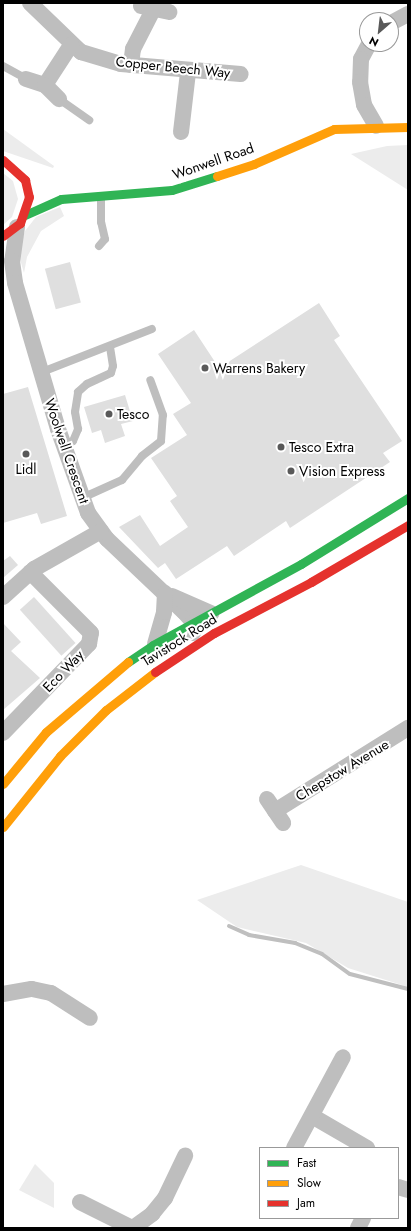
<!DOCTYPE html>
<style>
body{margin:0}
#map{position:relative;width:411px;height:1231px;overflow:hidden;background:#fff;font-family:Jost,sans-serif}
div>[style]{position:absolute}
[style*='--x']{left:calc(var(--x)*1px);top:calc(var(--y)*1px);width:calc(var(--w)*1px);rotate:calc(var(--a)*1deg)}
.green>*{inset:0;background:#ececec}
.stream>*{height:4px;margin:-2px;padding:0 2px;transform-origin:2px;border-radius:2px;background:#bfbfbf}
.building>*{inset:0;background:#dfdfdf;transform-origin:0 0}
.lane>*{height:8px;margin:-4px;padding:0 4px;transform-origin:4px;border-radius:4px;background:#bebebe}
.street>*{height:16px;margin:-8px;padding:0 8px;transform-origin:8px;border-radius:8px;background:#bebebe}
.fast>*{height:9px;margin:-4.5px;padding:0 4.5px;transform-origin:4.5px;border-radius:4.5px;background:#30b455}
.slow>*{height:9px;margin:-4.5px;padding:0 4.5px;transform-origin:4.5px;border-radius:4.5px;background:#ff9f0a}
.jam>*{height:9px;margin:-4.5px;padding:0 4.5px;transform-origin:4.5px;border-radius:4.5px;background:#e5322d}
.dots>*{width:11px;height:11px;translate:-50% -50%;box-sizing:border-box;border:2px solid #fff;border-radius:50%}
span{translate:-50% -50%;white-space:nowrap;text-align:center;line-height:1.15;-webkit-text-stroke:4px #fff;paint-order:stroke}
.street-label{font-size:14px;color:#000}
.poi-label{font-size:14px;color:#000}
.left{translate:0 -50%;text-align:left}
.frame{position:absolute;inset:0;border:4px solid #000;pointer-events:none}
.legend{position:absolute;left:259px;top:1147px;width:140px;height:72px;box-sizing:border-box;background:#fff;border:1px solid #999;margin:0;padding:5px 7px;list-style:none;font-size:12px;color:#000}
.legend li{display:flex;align-items:center;gap:8px;height:20px}
.legend b{width:20px;border:1px solid #999}
.north{position:absolute;left:359px;top:12px;width:40px;height:40px;box-sizing:border-box;background:#fff;border:1px solid #999;border-radius:50%;rotate:208deg;font-size:11px;font-weight:700;line-height:16px;text-align:center;color:#000}
.north::after{content:'';display:block;margin:auto;width:14px;height:18px;background:#595959;clip-path:polygon(50% 0,100% 100%,50% 72%,0 100%)}
</style>
<div id="map">
<div class="green">
<i style="clip-path:polygon(3px 129px,54px 166px,53px 168px,3px 151px)"></i>
<i style="clip-path:polygon(408px 145px,408px 190px,351px 154px,387px 146px)"></i>
<i style="clip-path:polygon(3px 173px,13px 181px,18px 199px,12px 217px,3px 225px)"></i>
<i style="clip-path:polygon(60px 207px,64px 216px,41px 231px,27px 257px,24px 273px,18px 252px,25px 231px,36px 217px)"></i>
<i style="clip-path:polygon(301px 865px,408px 902px,408px 987px,348px 968px,306px 943px,237px 927px,197px 900px)"></i>
<i style="clip-path:polygon(35px 1164px,54px 1183px,54px 1208px,19px 1190px)"></i>
</div>
<div class="stream">
<i style="--x:229;--y:926;--w:22;--a:24"></i>
<i style="--x:249;--y:935;--w:47;--a:9.9"></i>
<i style="--x:295;--y:943;--w:29;--a:22"></i>
<i style="--x:322;--y:954;--w:34;--a:36"></i>
<i style="--x:350;--y:974;--w:60;--a:14.5"></i>
</div>
<div class="building">
<i style="left:70px;top:262px;width:42px;height:26px;rotate:75deg"></i>
<i style="clip-path:polygon(319px 303px,340px 336px,334px 340px,402px 441px,383px 453px,390px 462px,290px 528px,286px 521px,234px 556px,227px 546px,176px 579px,165px 563px,158px 568px,119px 527px,140px 515px,160px 546px,188px 527px,170px 501px,177px 496px,151px 458px,187px 435px,173px 414px,191px 403px,158px 354px,194px 330px,219px 368px)"></i>
<i style="clip-path:polygon(28px 387px,67px 516px,41px 524px,37px 513px,3px 523px,3px 394px)"></i>
<i style="clip-path:polygon(125px 395px,133px 421px,121px 424px,125px 436px,105px 443px,101px 430px,92px 433px,84px 407px)"></i>
<i style="clip-path:polygon(10px 556px,18px 565px,3px 578px,3px 561px)"></i>
<i style="left:34px;top:597px;width:62px;height:19px;rotate:48deg"></i>
<i style="clip-path:polygon(3px 623px,21px 642px,11px 651px,40px 678px,3px 710px)"></i>
</div>
<div class="lane">
<i style="--x:3;--y:66;--w:26;--a:29"></i>
<i style="--x:59;--y:99;--w:37;--a:35"></i>
<i style="--x:99;--y:246;--w:9;--a:-49"></i>
<i style="--x:105;--y:239;--w:17;--a:-103"></i>
<i style="--x:101;--y:222;--w:25;--a:-90"></i>
<i style="--x:42;--y:372;--w:118;--a:-21.4"></i>
<i style="--x:64;--y:446;--w:10;--a:-29"></i>
<i style="--x:73;--y:441;--w:13;--a:-67"></i>
<i style="--x:78;--y:429;--w:17;--a:-100"></i>
<i style="--x:75;--y:412;--w:20;--a:-81"></i>
<i style="--x:78;--y:392;--w:12;--a:-42"></i>
<i style="--x:87;--y:384;--w:26;--a:-25"></i>
<i style="--x:111;--y:373;--w:7;--a:-74"></i>
<i style="--x:113;--y:366;--w:19;--a:-99"></i>
<i style="--x:82;--y:498;--w:44;--a:-24.2"></i>
<i style="--x:122;--y:480;--w:31;--a:-50"></i>
<i style="--x:142;--y:456;--w:24;--a:-38"></i>
<i style="--x:161;--y:441;--w:26;--a:-86"></i>
<i style="--x:163;--y:415;--w:37;--a:-110"></i>
</div>
<div class="street">
<i style="--x:30;--y:3;--w:71;--a:43.9"></i>
<i style="--x:81;--y:52;--w:42;--a:16.7"></i>
<i style="--x:121;--y:64;--w:120;--a:4.8"></i>
<i style="--x:141;--y:6;--w:29;--a:12"></i>
<i style="--x:391;--y:23;--w:19;--a:-28"></i>
<i style="--x:369;--y:44;--w:17;--a:118"></i>
<i style="--x:361;--y:59;--w:23;--a:92"></i>
<i style="--x:360;--y:82;--w:23;--a:80"></i>
<i style="--x:364;--y:105;--w:24;--a:60"></i>
<i style="--x:131;--y:65;--w:16;--a:-83"></i>
<i style="--x:133;--y:49;--w:44;--a:-62.9"></i>
<i style="--x:26;--y:79;--w:20;--a:18"></i>
<i style="--x:45;--y:85;--w:48;--a:-57"></i>
<i style="--x:45;--y:85;--w:20;--a:45"></i>
<i style="--x:181;--y:132;--w:60;--a:-83.3"></i>
<i style="--x:17;--y:227;--w:34;--a:98"></i>
<i style="--x:12;--y:261;--w:22;--a:82"></i>
<i style="--x:15;--y:283;--w:152;--a:73.6"></i>
<i style="--x:58;--y:429;--w:89;--a:70.3"></i>
<i style="--x:88;--y:513;--w:32;--a:54"></i>
<i style="--x:107;--y:539;--w:106;--a:43.5"></i>
<i style="--x:184;--y:612;--w:13;--a:48"></i>
<i style="--x:193;--y:622;--w:11;--a:90"></i>
<i style="--x:172;--y:596;--w:43;--a:23.6"></i>
<i style="--x:3;--y:597;--w:42;--a:-42.1"></i>
<i style="--x:34;--y:569;--w:77;--a:-29.6"></i>
<i style="--x:155;--y:644;--w:33;--a:-74"></i>
<i style="--x:164;--y:612;--w:19;--a:-87"></i>
<i style="--x:3;--y:733;--w:124;--a:-46"></i>
<i style="--x:89;--y:644;--w:11;--a:-80"></i>
<i style="--x:91;--y:633;--w:86;--a:-135"></i>
<i style="--x:267;--y:799;--w:29;--a:56"></i>
<i style="--x:275;--y:811;--w:157;--a:-32"></i>
<i style="--x:3;--y:994;--w:29;--a:-10"></i>
<i style="--x:32;--y:989;--w:19;--a:12"></i>
<i style="--x:51;--y:993;--w:46;--a:32.7"></i>
<i style="--x:312;--y:1116;--w:64;--a:30.2"></i>
<i style="--x:294;--y:1148;--w:103;--a:-61.7"></i>
<i style="--x:398;--y:1187;--w:10;--a:17"></i>
<i style="--x:80;--y:1202;--w:58;--a:26.6"></i>
<i style="--x:133;--y:1228;--w:24;--a:-36"></i>
<i style="--x:152;--y:1214;--w:21;--a:-51"></i>
<i style="--x:165;--y:1198;--w:47;--a:-64.5"></i>
<i style="--x:358;--y:1228;--w:11;--a:-63"></i>
</div>
<div class="fast">
<i style="--x:25;--y:215;--w:39;--a:-24"></i>
<i style="--x:61;--y:199;--w:111;--a:-4.6"></i>
<i style="--x:172;--y:190;--w:47;--a:-17.3"></i>
<i style="--x:128;--y:662;--w:30;--a:-34"></i>
<i style="--x:153;--y:645;--w:169;--a:-28.7"></i>
<i style="--x:301;--y:564;--w:126;--a:-31.7"></i>
</div>
<div class="slow">
<i style="--x:217;--y:176;--w:39;--a:-18"></i>
<i style="--x:254;--y:164;--w:87;--a:-23.6"></i>
<i style="--x:334;--y:129;--w:74;--a:-1.5"></i>
<i style="--x:3;--y:784;--w:67;--a:-50.4"></i>
<i style="--x:46;--y:732;--w:108;--a:-40.5"></i>
<i style="--x:3;--y:827;--w:91;--a:-51.2"></i>
<i style="--x:60;--y:756;--w:65;--a:-45"></i>
<i style="--x:106;--y:710;--w:62;--a:-37.8"></i>
</div>
<div class="jam">
<i style="--x:3;--y:160;--w:30;--a:42"></i>
<i style="--x:25;--y:180;--w:17;--a:77"></i>
<i style="--x:29;--y:197;--w:28;--a:109"></i>
<i style="--x:20;--y:223;--w:21;--a:143"></i>
<i style="--x:155;--y:672;--w:71;--a:-33.5"></i>
<i style="--x:214;--y:633;--w:110;--a:-27.7"></i>
<i style="--x:311;--y:582;--w:113;--a:-30.4"></i>
</div>
<div class="dots">
<i style="left:205px;top:368px;background:#595959"></i>
<i style="left:109px;top:414px;background:#595959"></i>
<i style="left:281px;top:447px;background:#595959"></i>
<i style="left:26px;top:454px;background:#595959"></i>
<i style="left:291px;top:471px;background:#595959"></i>
</div>
<div class="street-label">
<span style="left:173px;top:67px;rotate:6deg">Copper Beech Way</span>
<span style="left:213px;top:161px;rotate:-19deg">Wonwell Road</span>
<span style="left:67px;top:451px;rotate:71deg">Woolwell Crescent</span>
<span style="left:179px;top:640px;rotate:-32deg">Tavistock Road</span>
<span style="left:63px;top:671px;rotate:-46deg">Eco Way</span>
<span style="left:342px;top:770px;rotate:-31deg">Chepstow Avenue</span>
</div>
<div class="poi-label">
<span class="left" style="left:213px;top:368px">Warrens Bakery</span>
<span class="left" style="left:117px;top:414px">Tesco</span>
<span class="left" style="left:289px;top:447px">Tesco Extra</span>
<span style="left:26px;top:469px">Lidl</span>
<span class="left" style="left:299px;top:471px">Vision Express</span>
</div>
<div class="frame"></div>
<ul class="legend">
<li><b style="height:5px;background:#30b455"></b>Fast</li>
<li><b style="height:5px;background:#ff9f0a"></b>Slow</li>
<li><b style="height:5px;background:#e5322d"></b>Jam</li>
</ul>
<div class="north">N</div>
</div>
